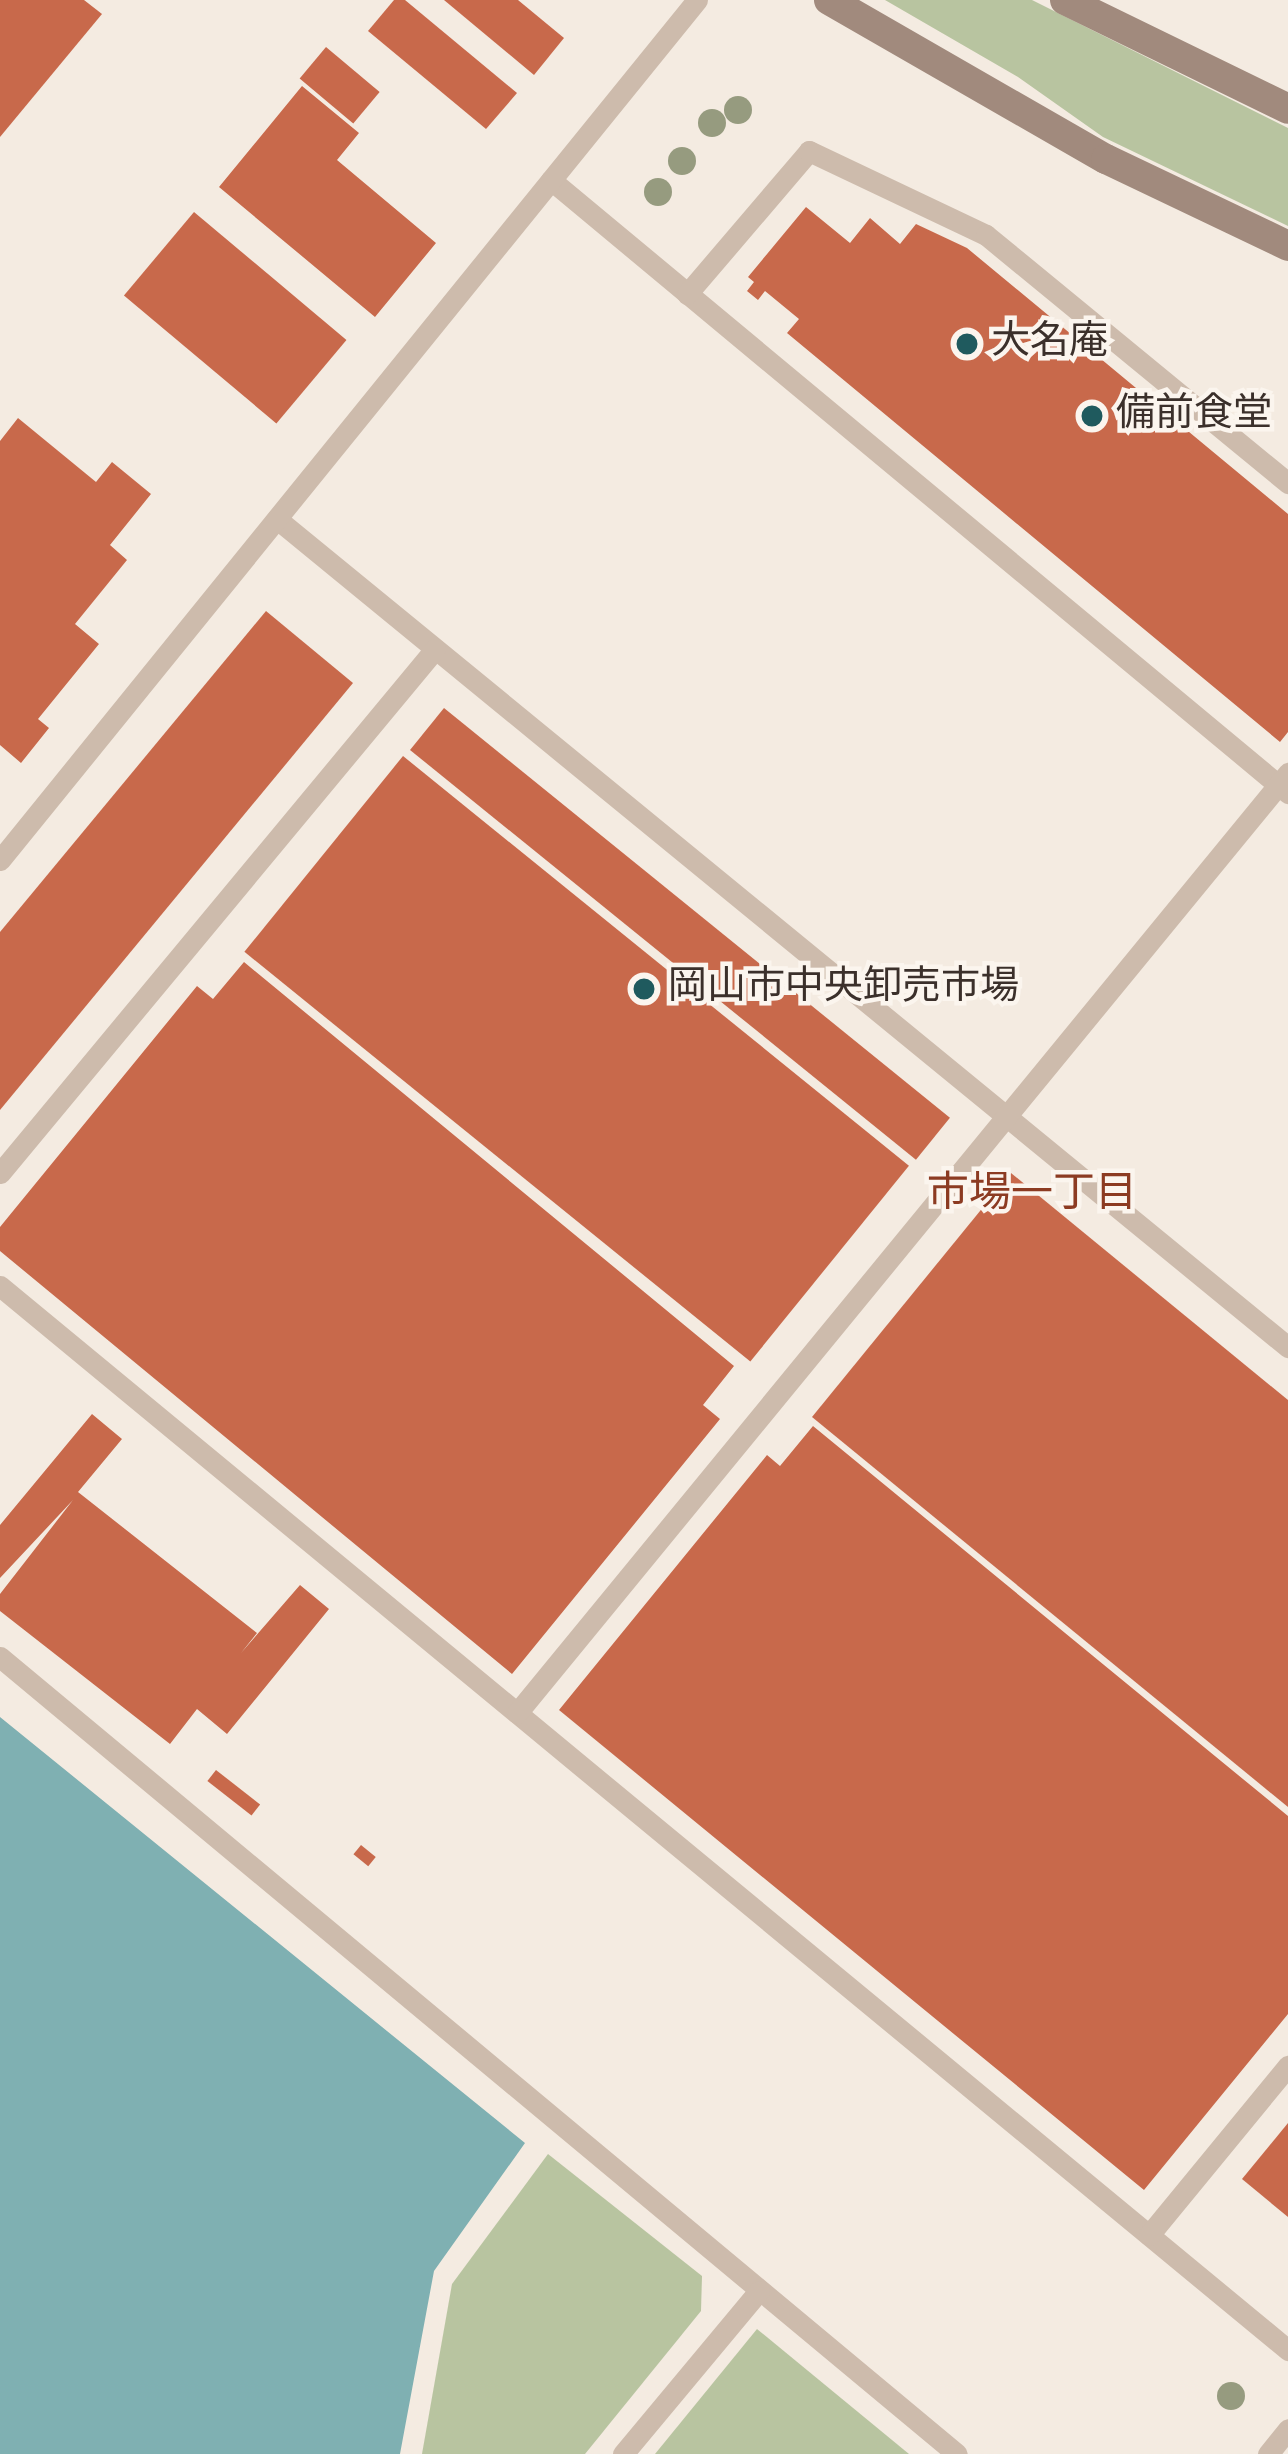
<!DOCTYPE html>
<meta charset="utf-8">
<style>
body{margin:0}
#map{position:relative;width:1288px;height:2454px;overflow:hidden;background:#f4ebe1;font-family:Overpass,"Noto Sans JP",sans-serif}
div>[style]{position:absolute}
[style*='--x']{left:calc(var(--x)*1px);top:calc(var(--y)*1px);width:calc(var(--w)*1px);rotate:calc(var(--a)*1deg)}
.green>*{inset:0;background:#b8c4a0}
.water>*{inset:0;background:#7fb0b2}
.building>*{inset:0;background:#c8694b;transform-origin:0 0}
.lane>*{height:21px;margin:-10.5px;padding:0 10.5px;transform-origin:10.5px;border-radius:10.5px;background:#cdbbac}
.secondary>*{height:30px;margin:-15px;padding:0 15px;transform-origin:15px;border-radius:15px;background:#a18a7d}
.trees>*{width:28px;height:28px;margin:-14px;border-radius:50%;background:#969b7f}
.dots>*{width:33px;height:33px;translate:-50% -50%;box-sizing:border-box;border:6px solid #fbf5ee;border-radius:50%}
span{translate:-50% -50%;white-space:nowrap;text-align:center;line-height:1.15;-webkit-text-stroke:9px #fbf5ee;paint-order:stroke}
.poi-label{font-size:39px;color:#3b302b}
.left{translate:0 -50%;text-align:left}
.neighbourhood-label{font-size:42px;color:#8c3b22}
</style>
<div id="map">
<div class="green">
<i style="clip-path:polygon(885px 0,1032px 0,1288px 128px,1288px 226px,1103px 137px,1018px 77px)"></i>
<i style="clip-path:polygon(548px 2154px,702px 2276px,701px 2311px,585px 2454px,422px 2454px,452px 2284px)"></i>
<i style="clip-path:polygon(757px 2329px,909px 2454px,655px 2454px)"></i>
</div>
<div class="water">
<i style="clip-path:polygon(0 1717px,525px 2143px,434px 2271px,400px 2454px,0 2454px)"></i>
</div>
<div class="building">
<i style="clip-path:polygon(0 0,84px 0,102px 14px,0 137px)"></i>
<i style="clip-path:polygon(394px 0,405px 0,517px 93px,486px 129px,368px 31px)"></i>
<i style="clip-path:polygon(444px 0,518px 0,564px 38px,534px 75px)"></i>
<i style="left:326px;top:47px;width:70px;height:41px;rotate:40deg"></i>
<i style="clip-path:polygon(302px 86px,359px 133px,337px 160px,436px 243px,375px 317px,219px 187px)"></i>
<i style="clip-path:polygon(806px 207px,850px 243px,870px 218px,900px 244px,916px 224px,967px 248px,1288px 514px,1288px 732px,1280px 742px,787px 333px,799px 319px,765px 291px,758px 300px,747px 291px,754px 282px,748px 277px)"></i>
<i style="left:194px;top:212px;width:199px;height:109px;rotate:40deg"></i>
<i style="clip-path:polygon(18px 418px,96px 482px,112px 462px,151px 494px,110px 545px,127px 560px,75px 624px,99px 644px,38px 719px,49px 728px,21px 763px,0 745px,0 441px)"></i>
<i style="clip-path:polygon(266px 611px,353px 683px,0 1110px,0 932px)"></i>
<i style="left:444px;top:708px;width:651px;height:54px;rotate:39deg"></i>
<i style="left:403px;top:756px;width:651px;height:252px;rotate:39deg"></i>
<i style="clip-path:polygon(244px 962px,734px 1366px,703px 1405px,720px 1419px,512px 1674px,0 1251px,0 1227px,197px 986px,213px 999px)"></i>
<i style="clip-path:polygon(1011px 1173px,1288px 1400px,1288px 1807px,812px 1417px)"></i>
<i style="clip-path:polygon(92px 1414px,122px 1439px,78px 1492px,257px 1633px,241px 1653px,300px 1585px,329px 1609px,227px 1734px,197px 1709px,170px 1744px,0 1611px,0 1594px,73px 1500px,0 1578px,0 1525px)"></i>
<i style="clip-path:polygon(813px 1426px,1288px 1816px,1288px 2014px,1144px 2190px,559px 1710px,767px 1455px,780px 1466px)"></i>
<i style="left:216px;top:1770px;width:56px;height:14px;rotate:38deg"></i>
<i style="left:361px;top:1845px;width:19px;height:12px;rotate:39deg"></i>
<i style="clip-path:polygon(1288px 2123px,1288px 2217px,1242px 2179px)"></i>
</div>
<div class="lane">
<i style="--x:551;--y:180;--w:959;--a:39.75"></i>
<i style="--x:687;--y:294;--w:188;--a:-49.5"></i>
<i style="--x:809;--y:151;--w:196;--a:25.4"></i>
<i style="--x:986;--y:235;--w:391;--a:39.4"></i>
<i style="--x:277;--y:519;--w:1307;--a:39.32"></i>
<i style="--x:0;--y:860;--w:1107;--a:-50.98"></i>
<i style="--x:0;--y:1173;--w:681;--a:-50.3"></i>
<i style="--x:0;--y:1286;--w:1671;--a:39.56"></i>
<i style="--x:0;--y:1657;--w:1245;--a:39.79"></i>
<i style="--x:517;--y:1713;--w:1216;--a:-50.64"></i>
<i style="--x:1149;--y:2235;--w:219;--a:-50.6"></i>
<i style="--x:623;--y:2454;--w:212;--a:-50.2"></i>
<i style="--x:1268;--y:2454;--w:32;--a:-51"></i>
</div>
<div class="secondary">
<i style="--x:829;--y:0;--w:319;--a:29.9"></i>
<i style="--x:1106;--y:159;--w:202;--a:25.5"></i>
<i style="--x:1065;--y:0;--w:248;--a:26"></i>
</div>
<div class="trees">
<i style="left:738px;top:110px"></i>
<i style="left:712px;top:123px"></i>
<i style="left:682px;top:161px"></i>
<i style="left:658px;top:192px"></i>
<i style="left:1231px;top:2396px"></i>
</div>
<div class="dots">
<i style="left:967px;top:344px;background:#1f5a5e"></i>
<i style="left:1092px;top:416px;background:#1f5a5e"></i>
<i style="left:644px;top:989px;background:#1f5a5e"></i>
</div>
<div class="poi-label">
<span class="left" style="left:991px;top:344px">大名庵</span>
<span class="left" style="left:1116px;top:416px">備前食堂</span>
<span class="left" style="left:668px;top:989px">岡山市中央卸売市場</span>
</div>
<div class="neighbourhood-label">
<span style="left:1032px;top:1196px">市場一丁目</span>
</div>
</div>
